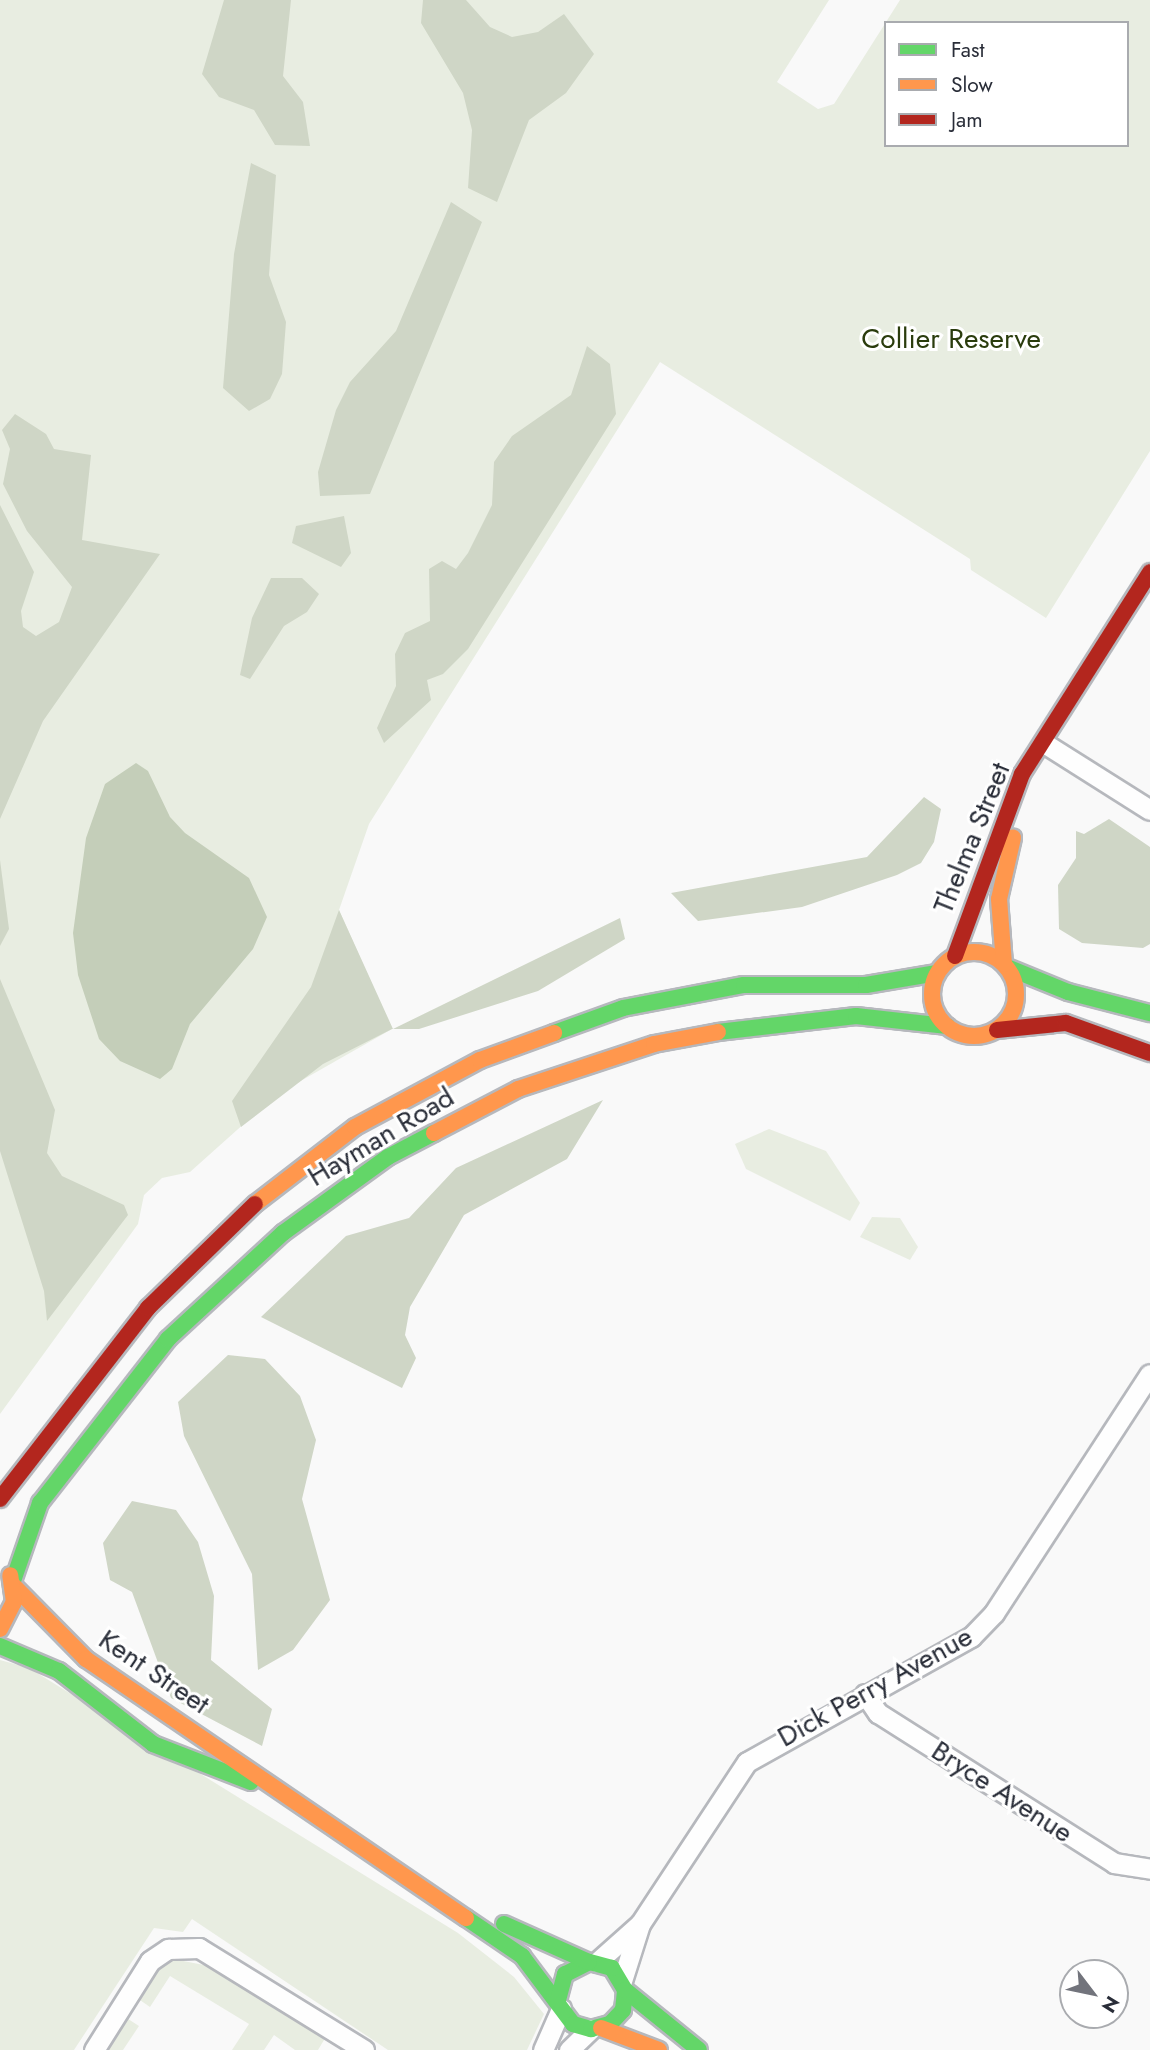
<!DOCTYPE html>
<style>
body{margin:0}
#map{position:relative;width:1150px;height:2050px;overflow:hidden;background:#f9f9f9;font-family:Jost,sans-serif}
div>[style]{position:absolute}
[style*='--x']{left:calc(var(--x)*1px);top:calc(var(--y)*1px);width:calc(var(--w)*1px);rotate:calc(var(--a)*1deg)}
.green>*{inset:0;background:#e8ede1}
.forest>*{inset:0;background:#cfd6c6}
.water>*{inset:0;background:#c4ceb9}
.roads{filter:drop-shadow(2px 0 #b6b8bd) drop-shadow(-2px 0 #b6b8bd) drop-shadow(0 2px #b6b8bd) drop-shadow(0 -2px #b6b8bd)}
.street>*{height:19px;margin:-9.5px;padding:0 9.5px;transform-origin:9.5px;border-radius:9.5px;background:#fefefe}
.fast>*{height:16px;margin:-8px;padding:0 8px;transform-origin:8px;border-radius:8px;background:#63d668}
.slow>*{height:16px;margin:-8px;padding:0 8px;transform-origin:8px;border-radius:8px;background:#ff974d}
.slow>.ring{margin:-8px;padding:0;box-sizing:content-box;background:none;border:16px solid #ff974d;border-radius:50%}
.jam>*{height:16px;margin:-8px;padding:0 8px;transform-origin:8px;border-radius:8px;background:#b3261e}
span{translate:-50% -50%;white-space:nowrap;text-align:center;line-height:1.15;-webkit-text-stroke:6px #fff;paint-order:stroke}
.park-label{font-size:28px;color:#2a3c0d}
.street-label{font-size:28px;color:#292d38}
.legend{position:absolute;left:884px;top:21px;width:245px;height:126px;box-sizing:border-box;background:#fff;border:2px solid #a9abaf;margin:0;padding:9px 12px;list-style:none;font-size:21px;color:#292d38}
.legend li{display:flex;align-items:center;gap:14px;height:35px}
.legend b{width:35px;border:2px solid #a9abaf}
.north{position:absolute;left:1059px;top:1959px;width:70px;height:70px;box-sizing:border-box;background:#fff;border:2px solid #a9abaf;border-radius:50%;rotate:122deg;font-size:19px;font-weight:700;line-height:28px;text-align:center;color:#292d38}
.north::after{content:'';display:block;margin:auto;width:24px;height:32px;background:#72747c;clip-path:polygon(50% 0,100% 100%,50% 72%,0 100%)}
</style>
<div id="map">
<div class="green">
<i style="clip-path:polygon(evenodd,0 0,829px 0,777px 82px,818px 109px,834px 104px,900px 0,1150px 0,1150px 451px,1046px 618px,971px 570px,970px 559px,660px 362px,369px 824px,339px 910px,392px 1029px,276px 1095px,190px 1172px,162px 1178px,144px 1195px,138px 1224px,0 1414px,0 0,886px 23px,1127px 23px,1127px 145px,886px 145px,886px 23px)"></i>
<i style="clip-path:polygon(769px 1129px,826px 1151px,860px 1203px,850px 1221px,746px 1169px,735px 1144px)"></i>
<i style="clip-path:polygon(872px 1217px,900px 1218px,918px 1247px,910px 1260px,860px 1237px)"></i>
<i style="clip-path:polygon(0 1660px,29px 1668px,458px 1933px,514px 1977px,544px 2014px,527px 2050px,388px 2050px,192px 1919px,183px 1932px,154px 1928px,74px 2050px,0 2050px)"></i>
<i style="clip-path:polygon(168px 1958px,214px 1967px,327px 2035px,318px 2050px,295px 2050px,274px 2035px,264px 2050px,232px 2050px,249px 2024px,170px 1976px,150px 2007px,137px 1998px)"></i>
<i style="clip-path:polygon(125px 2017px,139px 2026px,123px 2050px,104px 2050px)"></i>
</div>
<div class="forest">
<i style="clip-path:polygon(224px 0,291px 0,283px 76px,303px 102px,310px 146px,275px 145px,254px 110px,219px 97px,202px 74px)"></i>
<i style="clip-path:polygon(423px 0,466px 0,490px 27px,512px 37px,538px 32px,564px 14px,594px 54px,566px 93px,529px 120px,497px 202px,468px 188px,472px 130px,463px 93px,421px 23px)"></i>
<i style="clip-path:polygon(251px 163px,276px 175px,269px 275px,286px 322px,282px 374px,270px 399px,249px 411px,223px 388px,234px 254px)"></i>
<i style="clip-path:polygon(451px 202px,482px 222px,370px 494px,320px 496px,318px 472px,336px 410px,350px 382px,396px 331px)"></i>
<i style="clip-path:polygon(587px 346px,610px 364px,616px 414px,468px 649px,443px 674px,427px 680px,431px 700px,384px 743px,377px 728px,396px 686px,395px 654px,405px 633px,430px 621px,429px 569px,442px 561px,456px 569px,468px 553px,492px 505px,494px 462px,512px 436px,571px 395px)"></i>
<i style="clip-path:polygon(15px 414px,46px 434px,54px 449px,91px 455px,82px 540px,160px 554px,43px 721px,0 819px,0 505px,34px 572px,21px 611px,23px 627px,36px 636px,59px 622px,72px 587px,27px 531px,3px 484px,10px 449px,2px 430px)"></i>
<i style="clip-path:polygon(344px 516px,351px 553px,341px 567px,292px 543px,296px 526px)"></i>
<i style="clip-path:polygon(271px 578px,302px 578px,319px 594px,307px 612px,284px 626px,250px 679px,240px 675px,252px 618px)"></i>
<i style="clip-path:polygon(924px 797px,941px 809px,934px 842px,921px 863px,897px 875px,802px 907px,698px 921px,671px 893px,867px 857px)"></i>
<i style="clip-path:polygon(1109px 819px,1150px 847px,1150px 944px,1143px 948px,1082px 943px,1059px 929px,1058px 885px,1076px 858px,1076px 831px,1084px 834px)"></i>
<i style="clip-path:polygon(0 860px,9px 929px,0 946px)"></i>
<i style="clip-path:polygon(339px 910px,393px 1029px,620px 918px,625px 939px,538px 991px,419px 1029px,392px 1029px,323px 1064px,241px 1127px,232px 1101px,311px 987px)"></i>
<i style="clip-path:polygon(0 979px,55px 1110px,47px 1153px,62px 1176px,124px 1205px,128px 1215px,47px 1321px,44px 1291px,0 1151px)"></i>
<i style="clip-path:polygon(603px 1100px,567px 1159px,464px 1215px,410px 1307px,405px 1335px,416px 1358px,402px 1388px,261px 1317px,346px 1236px,409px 1218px,456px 1168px)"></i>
<i style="clip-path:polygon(228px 1355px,265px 1359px,300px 1396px,316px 1440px,302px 1499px,330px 1600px,293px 1650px,258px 1670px,252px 1574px,184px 1436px,178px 1402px)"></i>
<i style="clip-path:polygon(132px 1501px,176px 1510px,198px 1542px,214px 1596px,211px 1660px,272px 1709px,262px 1746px,171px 1698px,132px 1592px,110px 1580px,103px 1543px)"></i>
</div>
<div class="water">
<i style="clip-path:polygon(136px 763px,148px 771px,170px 817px,185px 833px,249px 878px,267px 917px,253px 949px,190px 1024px,172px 1069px,160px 1079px,120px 1061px,99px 1039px,78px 975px,73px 933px,86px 838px,105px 784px)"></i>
</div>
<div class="roads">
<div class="street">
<i style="--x:1044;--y:743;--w:125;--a:32.3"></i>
<i style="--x:865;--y:1694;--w:23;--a:56"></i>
<i style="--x:878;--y:1713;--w:280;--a:32.4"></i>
<i style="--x:1114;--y:1863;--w:36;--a:9"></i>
<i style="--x:597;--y:1962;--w:57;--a:-41.5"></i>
<i style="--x:640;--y:1924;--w:194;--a:-56.6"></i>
<i style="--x:747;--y:1762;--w:257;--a:-29.2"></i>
<i style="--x:971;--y:1637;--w:33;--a:-46"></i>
<i style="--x:994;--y:1613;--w:285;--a:-56.9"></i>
<i style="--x:622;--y:1981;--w:60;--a:-72.5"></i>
<i style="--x:94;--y:2050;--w:105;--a:-57.8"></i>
<i style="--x:150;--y:1961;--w:22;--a:-34"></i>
<i style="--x:168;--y:1949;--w:31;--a:-2"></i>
<i style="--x:199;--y:1948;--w:194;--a:31.7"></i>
<i style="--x:543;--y:2050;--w:45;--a:-66.3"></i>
<i style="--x:569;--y:2050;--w:30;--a:-44"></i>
</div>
<div class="fast">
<i style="--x:1009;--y:968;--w:64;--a:22.1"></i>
<i style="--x:1068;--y:992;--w:85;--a:14.4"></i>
<i style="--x:718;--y:1032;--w:139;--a:-6.6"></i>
<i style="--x:856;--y:1016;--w:92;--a:6.3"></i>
<i style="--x:554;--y:1033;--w:73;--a:-19.9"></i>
<i style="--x:623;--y:1008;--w:123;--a:-10.8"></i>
<i style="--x:744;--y:985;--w:122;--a:0"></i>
<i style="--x:866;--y:985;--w:72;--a:-9.6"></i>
<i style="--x:13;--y:1581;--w:83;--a:-70.9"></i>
<i style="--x:40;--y:1503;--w:208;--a:-52"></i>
<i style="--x:168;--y:1339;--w:156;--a:-42.7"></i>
<i style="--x:283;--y:1233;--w:130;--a:-35.9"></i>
<i style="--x:388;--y:1157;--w:52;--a:-27.6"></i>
<i style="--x:0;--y:1646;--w:64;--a:23"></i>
<i style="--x:59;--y:1671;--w:119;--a:37.8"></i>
<i style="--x:153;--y:1744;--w:105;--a:21.2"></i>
<i style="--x:466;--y:1918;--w:68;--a:34.2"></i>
<i style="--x:522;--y:1956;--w:85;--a:53.1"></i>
<i style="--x:573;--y:2024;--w:19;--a:16"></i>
<i style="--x:591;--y:2029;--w:20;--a:-15"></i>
<i style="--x:610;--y:2024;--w:19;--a:-47"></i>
<i style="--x:623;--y:2010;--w:20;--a:-84"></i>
<i style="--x:625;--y:1990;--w:26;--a:-121"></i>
<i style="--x:612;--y:1968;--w:24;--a:-165"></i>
<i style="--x:589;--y:1962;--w:27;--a:153"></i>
<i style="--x:565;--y:1974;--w:27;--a:105"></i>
<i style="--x:504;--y:1924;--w:93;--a:24.1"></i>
<i style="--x:625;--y:1990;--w:95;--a:39"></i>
</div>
<div class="slow">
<i class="ring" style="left:932px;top:952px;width:68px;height:68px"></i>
<i style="--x:1004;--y:964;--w:65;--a:-94.4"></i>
<i style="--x:999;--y:899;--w:63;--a:-77.1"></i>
<i style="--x:434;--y:1133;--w:95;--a:-27.6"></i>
<i style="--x:518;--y:1089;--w:143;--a:-18.3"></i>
<i style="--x:654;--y:1044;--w:65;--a:-10.6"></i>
<i style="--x:255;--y:1204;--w:126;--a:-37.6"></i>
<i style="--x:355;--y:1127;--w:142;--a:-28.2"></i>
<i style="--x:480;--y:1060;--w:79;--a:-20"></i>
<i style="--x:14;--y:1586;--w:103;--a:45.4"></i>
<i style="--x:86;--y:1659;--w:460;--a:34.3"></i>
<i style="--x:0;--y:1629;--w:30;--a:-63"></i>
<i style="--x:14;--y:1602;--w:27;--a:-98"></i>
<i style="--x:601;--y:2028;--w:62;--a:20.8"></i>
</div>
<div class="jam">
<i style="--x:955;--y:956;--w:194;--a:-69.8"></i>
<i style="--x:1022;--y:774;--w:239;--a:-57.6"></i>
<i style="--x:997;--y:1030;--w:69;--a:-5.8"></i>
<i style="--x:1066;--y:1023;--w:89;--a:19.7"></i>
<i style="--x:0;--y:1499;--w:242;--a:-52.2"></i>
<i style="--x:148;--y:1308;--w:149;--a:-44.2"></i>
</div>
</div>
<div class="park-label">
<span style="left:951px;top:339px">Collier Reserve</span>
</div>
<div class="street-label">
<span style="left:972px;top:838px;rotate:-68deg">Thelma Street</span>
<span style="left:381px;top:1137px;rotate:-31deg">Hayman Road</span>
<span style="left:154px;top:1672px;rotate:34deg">Kent Street</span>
<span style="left:875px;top:1687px;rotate:-29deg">Dick Perry Avenue</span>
<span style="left:1002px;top:1792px;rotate:33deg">Bryce Avenue</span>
</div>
<ul class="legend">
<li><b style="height:9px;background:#63d668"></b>Fast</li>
<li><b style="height:9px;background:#ff974d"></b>Slow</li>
<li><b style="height:9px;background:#b3261e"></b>Jam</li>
</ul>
<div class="north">N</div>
</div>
